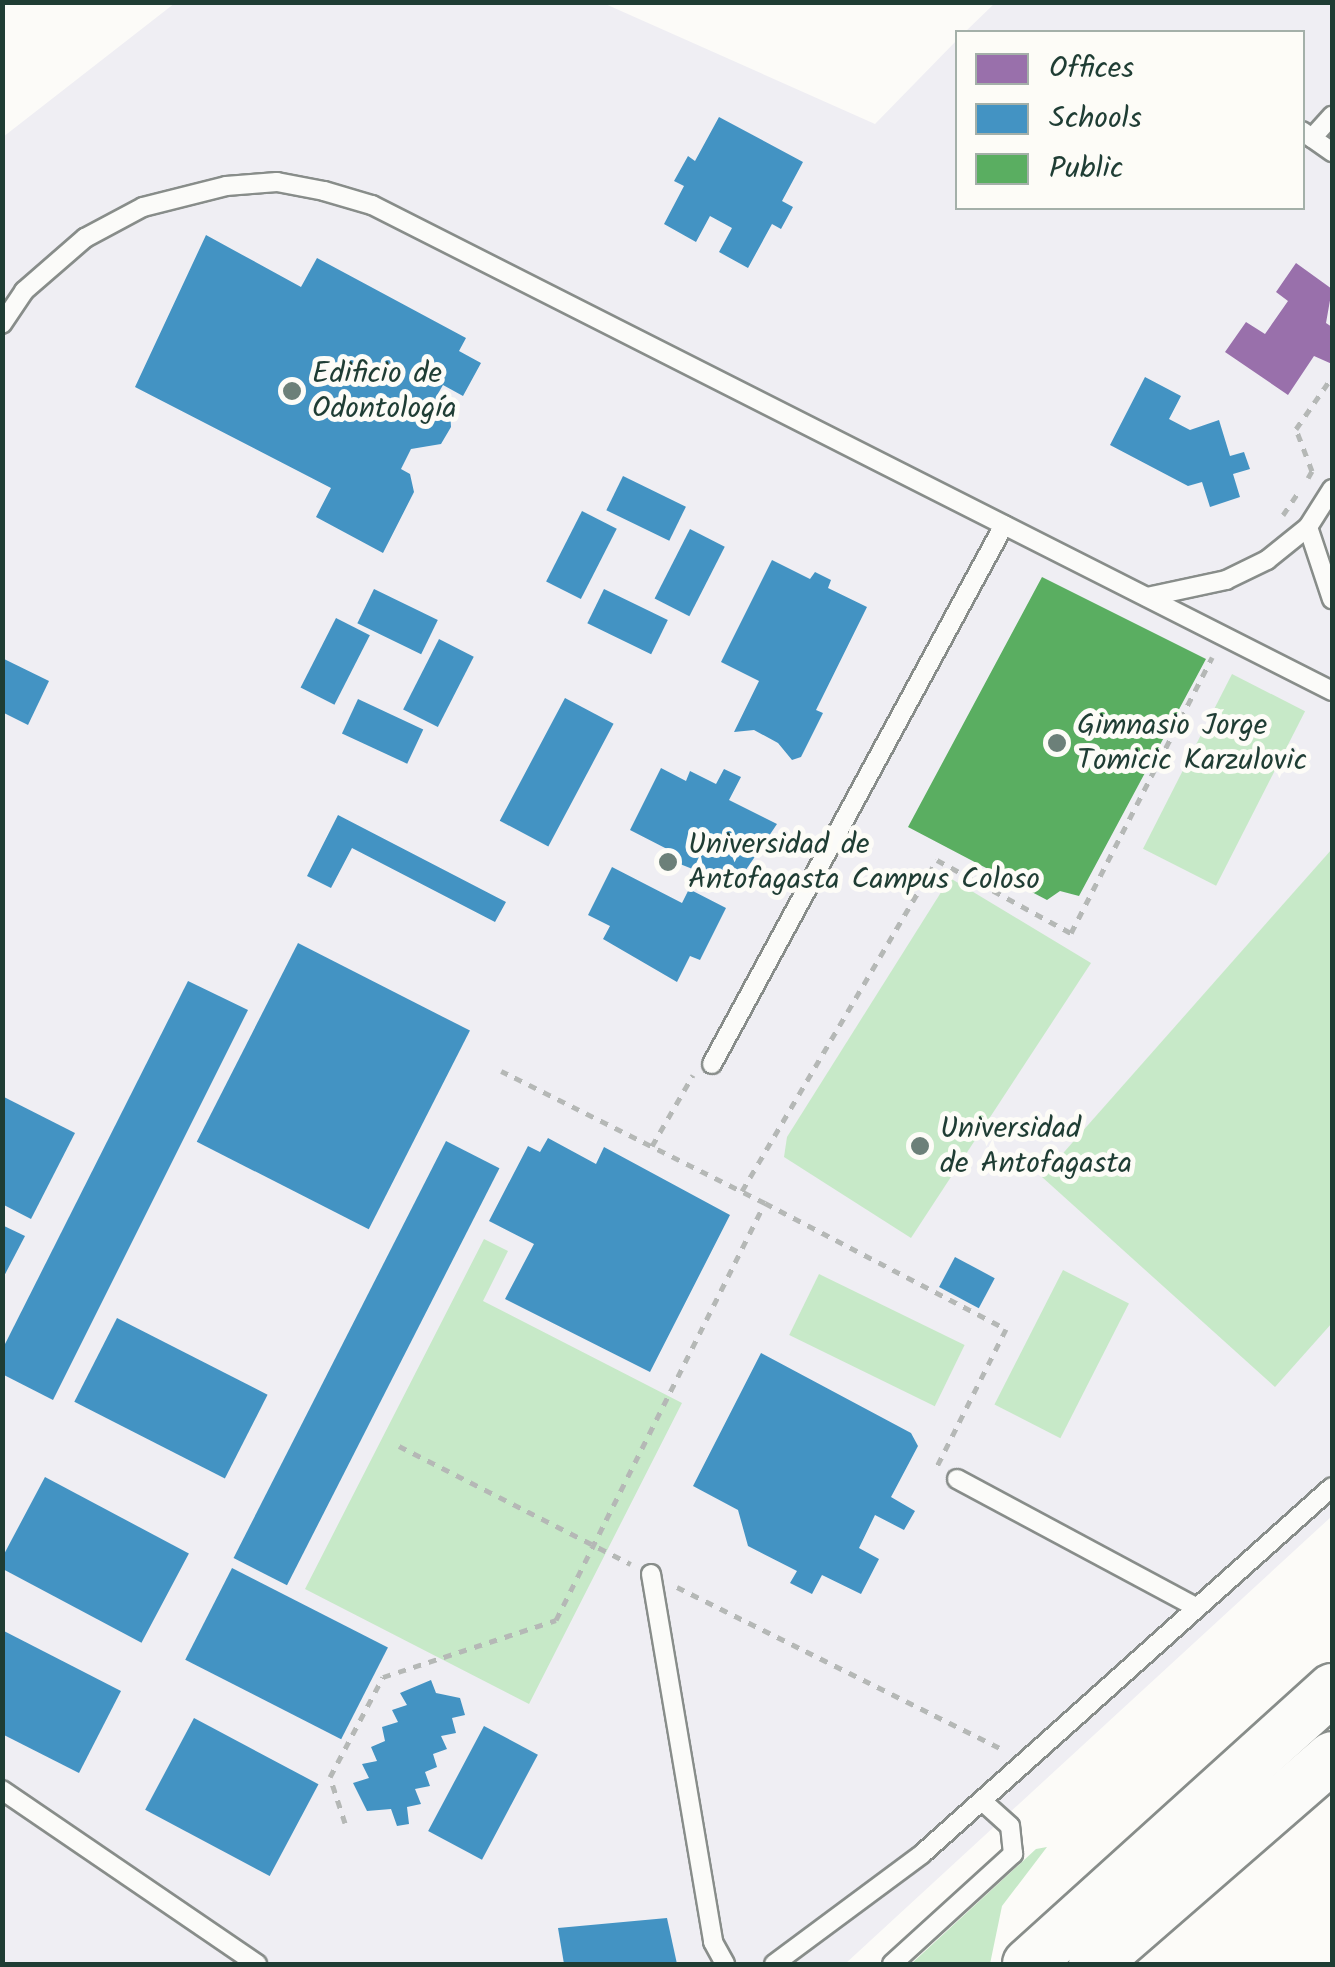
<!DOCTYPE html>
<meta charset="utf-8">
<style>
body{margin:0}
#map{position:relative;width:1335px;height:1967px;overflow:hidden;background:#fcfbf8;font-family:Kalam,sans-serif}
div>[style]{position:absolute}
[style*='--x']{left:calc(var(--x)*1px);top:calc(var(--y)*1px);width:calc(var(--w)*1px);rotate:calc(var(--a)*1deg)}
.built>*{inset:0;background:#efeef3}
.green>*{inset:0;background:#c7e9c8;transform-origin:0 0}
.offices>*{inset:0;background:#9970ab}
.schools>*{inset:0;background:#4393c3;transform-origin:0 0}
.public>*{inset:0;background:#5aae61}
.path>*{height:5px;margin-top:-2.5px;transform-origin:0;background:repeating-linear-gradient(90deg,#b5b8b6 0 8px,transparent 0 16px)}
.roads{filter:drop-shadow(2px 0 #888d8a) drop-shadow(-2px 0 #888d8a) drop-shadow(0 2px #888d8a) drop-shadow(0 -2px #888d8a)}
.service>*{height:18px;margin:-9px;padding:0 9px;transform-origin:9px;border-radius:9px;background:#fbfbf9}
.secondary>*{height:50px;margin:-25px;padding:0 25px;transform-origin:25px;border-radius:25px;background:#fbfbf9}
.dots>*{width:28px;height:28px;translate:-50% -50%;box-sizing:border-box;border:5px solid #fdfcf7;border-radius:50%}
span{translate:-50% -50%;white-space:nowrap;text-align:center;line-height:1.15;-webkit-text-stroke:10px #fdfcf7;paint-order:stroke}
.poi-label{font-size:30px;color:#1f3d34}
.left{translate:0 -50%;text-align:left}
.frame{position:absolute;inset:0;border:5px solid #1f3d34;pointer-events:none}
.legend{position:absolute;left:955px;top:30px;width:350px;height:180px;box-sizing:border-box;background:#fdfcf7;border:2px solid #a4b0a9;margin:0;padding:12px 18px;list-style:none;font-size:30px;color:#1f3d34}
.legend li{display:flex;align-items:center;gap:20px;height:50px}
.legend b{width:50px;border:2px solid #a4b0a9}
</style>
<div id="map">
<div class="built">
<i style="clip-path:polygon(175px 3px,603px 3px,875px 124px,957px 40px,958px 208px,1302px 208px,1302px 32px,965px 32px,995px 3px,1332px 3px,1332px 1516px,845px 1964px,3px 1964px,3px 137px)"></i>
</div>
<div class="green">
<i style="left:1232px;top:674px;width:82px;height:196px;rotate:27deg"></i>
<i style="clip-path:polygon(1332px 849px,1332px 1323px,1275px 1387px,1042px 1177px)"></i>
<i style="clip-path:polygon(950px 878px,1091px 963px,911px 1238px,784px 1157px,787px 1137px)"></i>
<i style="clip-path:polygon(484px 1239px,508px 1251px,483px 1301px,682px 1403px,529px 1704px,305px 1589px)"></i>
<i style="left:1063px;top:1270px;width:74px;height:151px;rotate:27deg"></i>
<i style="left:819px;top:1274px;width:162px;height:68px;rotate:26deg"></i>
<i style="clip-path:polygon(1047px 1847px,1002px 1906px,990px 1964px,911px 1964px,1036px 1849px)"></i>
</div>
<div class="offices">
<i style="clip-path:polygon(1296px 263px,1332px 289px,1326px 323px,1332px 327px,1332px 364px,1314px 356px,1288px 395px,1225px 352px,1246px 322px,1265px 334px,1288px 301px,1276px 292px)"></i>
</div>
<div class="schools">
<i style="clip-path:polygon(719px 117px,803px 162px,782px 201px,793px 207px,781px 229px,772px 224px,748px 268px,719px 252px,732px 228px,710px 216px,696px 242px,664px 224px,684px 186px,674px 181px,688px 156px,695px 161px)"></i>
<i style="clip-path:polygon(206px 235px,301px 287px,317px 258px,466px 338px,459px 351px,481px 363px,463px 396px,443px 385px,436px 397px,450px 410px,451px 427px,441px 444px,411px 449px,401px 469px,410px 474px,414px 492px,383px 553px,316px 517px,331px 488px,135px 387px)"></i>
<i style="clip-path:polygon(1145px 377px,1181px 396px,1169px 419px,1190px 430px,1219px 420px,1230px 456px,1244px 452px,1250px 469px,1233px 474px,1240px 497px,1210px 507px,1202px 482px,1188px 486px,1110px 445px)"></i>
<i style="left:623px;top:476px;width:70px;height:38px;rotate:26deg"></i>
<i style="left:582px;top:511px;width:39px;height:79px;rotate:27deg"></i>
<i style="left:690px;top:529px;width:39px;height:78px;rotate:27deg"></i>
<i style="clip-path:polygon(772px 560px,810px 579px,815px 572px,831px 580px,828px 588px,867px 607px,816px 710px,823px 713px,801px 757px,792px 760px,778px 743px,754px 730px,734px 732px,759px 681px,721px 662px)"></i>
<i style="left:374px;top:589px;width:71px;height:38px;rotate:26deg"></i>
<i style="left:604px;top:589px;width:71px;height:38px;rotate:26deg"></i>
<i style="left:336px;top:618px;width:38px;height:78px;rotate:27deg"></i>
<i style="left:439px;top:639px;width:39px;height:79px;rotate:27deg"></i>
<i style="clip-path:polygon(2px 658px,49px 681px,28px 725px,2px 712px)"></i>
<i style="left:565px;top:698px;width:55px;height:139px;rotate:28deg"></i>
<i style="left:358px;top:699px;width:72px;height:38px;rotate:25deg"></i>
<i style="clip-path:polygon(661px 768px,686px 781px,690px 771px,716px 784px,724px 769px,741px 777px,729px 800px,777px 824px,735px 886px,665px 858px,669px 850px,630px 830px)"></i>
<i style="clip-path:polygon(338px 815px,506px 902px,495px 922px,352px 848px,331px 888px,307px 876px)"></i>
<i style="clip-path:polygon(612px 867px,682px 903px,689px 889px,726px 908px,700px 960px,690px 956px,677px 982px,603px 939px,610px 926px,588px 915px)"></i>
<i style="left:298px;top:943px;width:193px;height:223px;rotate:27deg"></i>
<i style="clip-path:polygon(188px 981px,248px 1010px,53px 1400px,2px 1374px,2px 1350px)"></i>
<i style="clip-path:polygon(2px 1096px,75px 1133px,31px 1219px,2px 1204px)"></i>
<i style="clip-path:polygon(548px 1138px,596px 1164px,604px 1147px,730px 1215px,650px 1372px,505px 1299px,534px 1244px,489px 1221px,528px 1146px,540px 1152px)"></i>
<i style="left:446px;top:1141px;width:60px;height:468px;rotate:27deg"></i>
<i style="clip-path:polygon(2px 1225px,25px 1236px,2px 1280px)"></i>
<i style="left:955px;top:1257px;width:45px;height:34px;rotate:28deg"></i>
<i style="left:117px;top:1318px;width:169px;height:94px;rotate:27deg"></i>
<i style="clip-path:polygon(761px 1353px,911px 1433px,918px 1446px,891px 1497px,915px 1511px,904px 1530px,875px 1515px,859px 1548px,879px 1559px,861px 1594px,822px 1575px,812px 1594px,790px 1583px,797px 1571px,748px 1546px,738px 1510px,693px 1486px)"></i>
<i style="left:45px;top:1477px;width:163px;height:101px;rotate:28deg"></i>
<i style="left:232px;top:1568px;width:175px;height:103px;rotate:27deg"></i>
<i style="clip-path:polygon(2px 1630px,121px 1691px,79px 1773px,2px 1734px)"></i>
<i style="clip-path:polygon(431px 1680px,436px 1693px,460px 1698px,465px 1715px,452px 1718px,456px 1733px,441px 1736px,447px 1749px,433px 1754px,437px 1767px,425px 1772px,430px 1786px,415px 1789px,421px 1804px,407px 1807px,409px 1824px,397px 1826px,391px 1809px,367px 1811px,353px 1783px,369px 1778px,362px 1764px,377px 1761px,371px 1747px,385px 1741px,382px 1727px,398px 1722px,392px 1710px,407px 1705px,400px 1693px)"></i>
<i style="left:194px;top:1718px;width:141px;height:104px;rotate:28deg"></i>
<i style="left:484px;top:1726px;width:61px;height:119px;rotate:28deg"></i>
<i style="clip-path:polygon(667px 1918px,677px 1964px,564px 1964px,558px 1928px)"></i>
</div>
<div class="public">
<i style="clip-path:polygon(1042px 577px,1206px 659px,1079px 896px,1060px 891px,1047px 900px,908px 827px)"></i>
</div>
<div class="path">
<i style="--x:1308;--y:478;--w:8;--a:-60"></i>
<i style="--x:1312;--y:471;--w:45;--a:-110.9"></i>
<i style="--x:1296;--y:429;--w:63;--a:-55.3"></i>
<i style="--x:1283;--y:515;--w:29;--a:-56"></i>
<i style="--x:652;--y:1146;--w:82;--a:-60"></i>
<i style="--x:742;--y:1191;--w:384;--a:-59.5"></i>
<i style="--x:937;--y:860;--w:153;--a:28.6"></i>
<i style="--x:1071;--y:933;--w:310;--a:-62.9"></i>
<i style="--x:765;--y:1203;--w:272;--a:27.6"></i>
<i style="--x:1006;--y:1329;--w:156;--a:116.7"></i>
<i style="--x:399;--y:1446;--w:260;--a:27"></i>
<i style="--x:677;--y:1587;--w:363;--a:26.5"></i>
<i style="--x:345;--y:1823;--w:48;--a:-108.1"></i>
<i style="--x:330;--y:1777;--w:113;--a:-62.1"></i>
<i style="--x:383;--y:1677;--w:182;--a:-18.2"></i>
<i style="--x:556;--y:1620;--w:466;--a:-63.4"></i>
<i style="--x:765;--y:1203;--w:295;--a:-153.4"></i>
</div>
<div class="roads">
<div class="service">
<i style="--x:1302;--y:131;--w:37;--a:35"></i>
<i style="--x:1312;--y:138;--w:30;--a:-48"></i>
<i style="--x:2;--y:324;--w:40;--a:-56"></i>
<i style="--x:24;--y:291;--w:81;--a:-41"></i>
<i style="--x:85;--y:238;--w:66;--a:-28.1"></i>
<i style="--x:143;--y:207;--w:86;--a:-14.2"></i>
<i style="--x:226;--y:186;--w:51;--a:-4.5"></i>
<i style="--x:277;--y:182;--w:48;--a:10.8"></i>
<i style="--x:324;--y:191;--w:50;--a:16.3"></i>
<i style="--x:372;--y:205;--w:1076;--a:26.85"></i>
<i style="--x:1308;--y:527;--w:76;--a:71.6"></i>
<i style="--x:1147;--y:597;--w:81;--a:-12.1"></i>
<i style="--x:1226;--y:580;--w:46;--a:-26"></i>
<i style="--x:1267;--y:560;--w:53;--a:-38.8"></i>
<i style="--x:1308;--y:527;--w:45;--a:-57.7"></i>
<i style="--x:712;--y:1064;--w:613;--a:-61.55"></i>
<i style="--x:957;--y:1479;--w:271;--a:28.2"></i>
<i style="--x:651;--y:1574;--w:373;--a:80.4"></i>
<i style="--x:713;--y:1942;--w:25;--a:61"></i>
<i style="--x:2;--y:1790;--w:309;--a:34.3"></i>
<i style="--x:774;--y:1964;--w:184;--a:-36.6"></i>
<i style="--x:922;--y:1854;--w:550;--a:-41.83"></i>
<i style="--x:892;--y:1964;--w:164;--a:-42.3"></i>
<i style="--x:1013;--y:1854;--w:28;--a:-96"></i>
<i style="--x:1010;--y:1826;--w:38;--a:-138"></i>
</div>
<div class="secondary">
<i style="--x:1028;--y:1964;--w:410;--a:-42.1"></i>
<i style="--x:1094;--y:1964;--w:315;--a:-41"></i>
</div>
</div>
<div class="dots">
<i style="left:292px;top:391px;background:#6c8079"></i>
<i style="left:1057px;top:743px;background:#6c8079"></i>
<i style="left:668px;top:862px;background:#6c8079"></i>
<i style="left:920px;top:1146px;background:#6c8079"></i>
</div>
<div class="poi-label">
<span class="left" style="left:312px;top:391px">Edificio de<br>Odontología</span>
<span class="left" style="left:1077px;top:743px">Gimnasio Jorge<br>Tomicic Karzulovic</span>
<span class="left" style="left:688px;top:862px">Universidad de<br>Antofagasta Campus Coloso</span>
<span class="left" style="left:940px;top:1146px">Universidad<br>de Antofagasta</span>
</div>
<div class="frame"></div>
<ul class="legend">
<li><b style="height:28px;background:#9970ab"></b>Offices</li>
<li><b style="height:28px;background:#4393c3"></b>Schools</li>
<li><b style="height:28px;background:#5aae61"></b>Public</li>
</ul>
</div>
